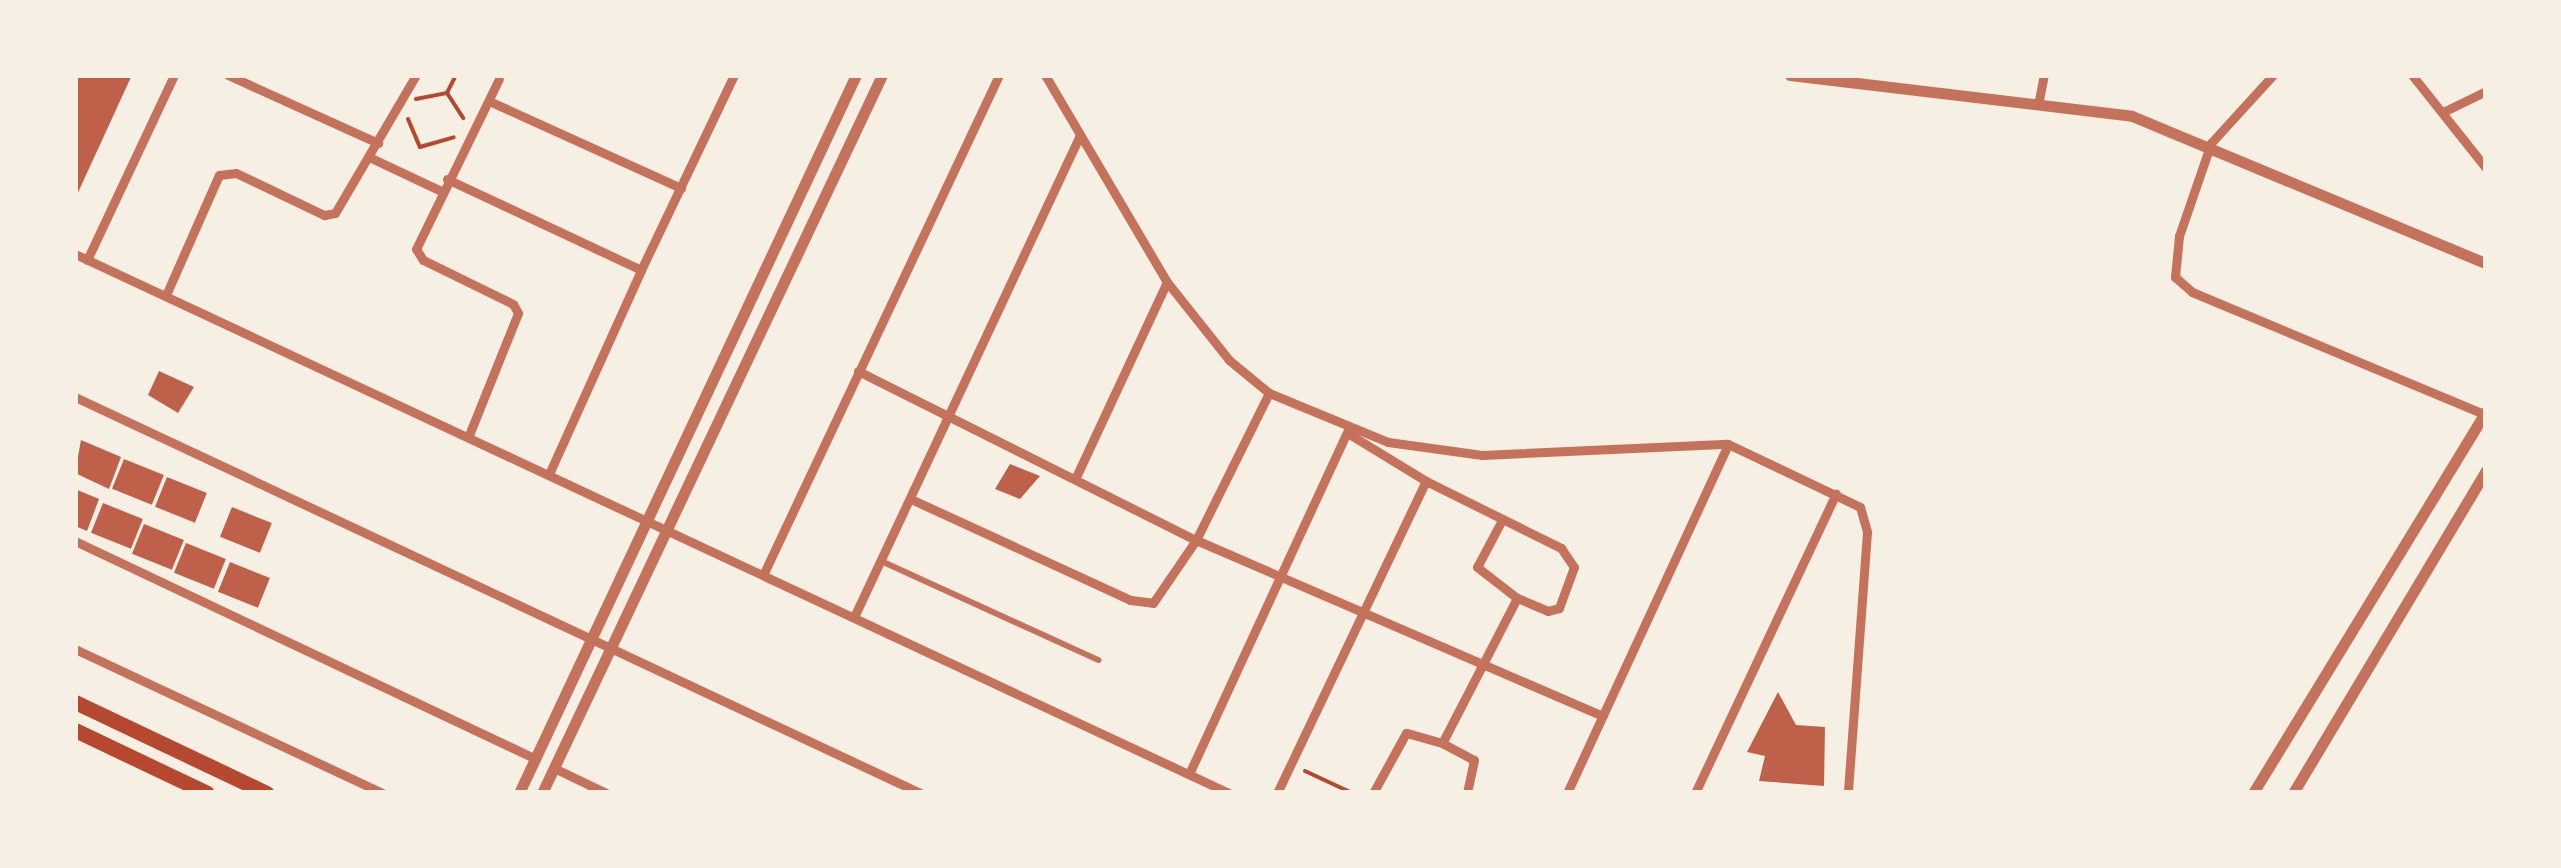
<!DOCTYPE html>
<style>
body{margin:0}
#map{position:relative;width:2561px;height:868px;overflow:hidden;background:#f6efe4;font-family:Karla,sans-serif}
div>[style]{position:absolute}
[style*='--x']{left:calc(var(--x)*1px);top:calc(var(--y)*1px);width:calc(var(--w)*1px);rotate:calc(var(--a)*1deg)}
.building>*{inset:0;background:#bf614a;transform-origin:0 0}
.path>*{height:4px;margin:-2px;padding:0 2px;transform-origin:2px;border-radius:2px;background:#b5482f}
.pedestrian>*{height:6px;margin:-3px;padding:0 3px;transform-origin:3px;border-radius:3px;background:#c5725c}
.minor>*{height:9px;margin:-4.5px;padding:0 4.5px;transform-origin:4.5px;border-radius:4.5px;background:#c5725c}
.tertiary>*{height:11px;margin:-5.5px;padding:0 5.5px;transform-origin:5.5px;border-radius:5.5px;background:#c5725c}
.primary>*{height:15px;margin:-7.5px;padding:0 7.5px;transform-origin:7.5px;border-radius:7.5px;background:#b5482f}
span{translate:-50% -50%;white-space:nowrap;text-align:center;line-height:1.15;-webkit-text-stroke:8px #f6efe4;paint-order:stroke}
.frame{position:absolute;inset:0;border:78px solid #f6efe4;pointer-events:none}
</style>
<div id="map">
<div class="building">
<i style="clip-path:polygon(75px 75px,132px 75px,75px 199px)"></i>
<i style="clip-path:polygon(159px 371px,194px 387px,178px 413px,148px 395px)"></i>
<i style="clip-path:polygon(81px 440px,121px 457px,109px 489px,75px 473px)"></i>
<i style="left:124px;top:459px;width:43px;height:32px;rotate:22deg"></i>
<i style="clip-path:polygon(1010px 464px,1040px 476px,1020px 499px,995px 489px)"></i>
<i style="left:167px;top:477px;width:43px;height:32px;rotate:22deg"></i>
<i style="clip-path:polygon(75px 489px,99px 499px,87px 531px,75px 526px)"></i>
<i style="left:103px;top:503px;width:43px;height:32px;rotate:22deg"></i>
<i style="left:232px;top:507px;width:43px;height:32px;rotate:22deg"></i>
<i style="left:144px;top:524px;width:43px;height:32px;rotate:22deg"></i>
<i style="left:186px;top:543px;width:43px;height:32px;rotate:22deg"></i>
<i style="left:230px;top:562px;width:43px;height:32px;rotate:22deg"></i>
<i style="clip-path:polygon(1778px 692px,1796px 725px,1825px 727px,1824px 786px,1759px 781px,1765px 756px,1747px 752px)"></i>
</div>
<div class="path">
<i style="--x:456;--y:75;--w:20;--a:117"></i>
<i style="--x:447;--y:93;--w:30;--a:57"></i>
<i style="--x:416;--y:99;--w:32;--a:-11"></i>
<i style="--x:408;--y:119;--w:30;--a:67"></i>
<i style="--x:420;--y:147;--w:35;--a:-16"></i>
<i style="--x:1305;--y:771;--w:52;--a:25.1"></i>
</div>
<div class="pedestrian">
<i style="--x:881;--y:561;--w:239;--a:24.5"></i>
</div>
<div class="minor">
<i style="--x:228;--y:75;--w:165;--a:24.4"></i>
<i style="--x:1045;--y:75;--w:240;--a:59.5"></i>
<i style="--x:1167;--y:282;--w:100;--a:51.5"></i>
<i style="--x:1229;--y:360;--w:52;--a:39.5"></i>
<i style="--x:1269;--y:393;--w:129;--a:22.4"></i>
<i style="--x:1388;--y:442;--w:95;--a:7.9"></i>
<i style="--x:1482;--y:455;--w:246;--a:-2.6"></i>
<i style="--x:1728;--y:444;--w:146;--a:25.5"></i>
<i style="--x:1860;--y:507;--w:26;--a:74"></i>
<i style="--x:1867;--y:532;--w:262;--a:94.2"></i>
<i style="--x:2273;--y:75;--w:92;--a:132.4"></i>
<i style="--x:2211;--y:143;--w:98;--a:109"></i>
<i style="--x:2179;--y:236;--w:41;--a:95.6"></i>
<i style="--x:2175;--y:277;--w:23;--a:41"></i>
<i style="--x:2192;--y:292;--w:316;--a:22.7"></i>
<i style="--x:2412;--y:75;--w:119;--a:51.5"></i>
<i style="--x:2039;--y:100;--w:25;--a:-79"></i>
<i style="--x:489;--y:101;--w:211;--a:24.4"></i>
<i style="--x:2443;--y:112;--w:48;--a:-26"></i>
<i style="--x:369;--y:157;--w:80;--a:25.3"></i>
<i style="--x:447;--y:179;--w:214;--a:25.1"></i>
<i style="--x:641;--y:270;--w:216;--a:-64.5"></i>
<i style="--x:75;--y:254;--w:1274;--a:25.04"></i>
<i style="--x:87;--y:260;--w:204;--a:-64.8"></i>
<i style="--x:166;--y:295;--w:131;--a:-66.2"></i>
<i style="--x:219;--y:175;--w:17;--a:-7"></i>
<i style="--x:236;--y:173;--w:98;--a:25.5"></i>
<i style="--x:324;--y:215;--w:11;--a:-10"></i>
<i style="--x:335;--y:213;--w:160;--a:-59.6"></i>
<i style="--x:858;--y:371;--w:378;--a:26.6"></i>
<i style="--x:1196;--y:540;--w:443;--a:23.4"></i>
<i style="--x:75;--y:397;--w:933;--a:25.11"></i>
<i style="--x:1349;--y:434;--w:90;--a:31.4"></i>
<i style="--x:1426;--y:481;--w:151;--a:26.4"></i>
<i style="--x:1561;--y:548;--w:23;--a:56"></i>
<i style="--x:1574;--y:567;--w:44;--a:110.1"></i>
<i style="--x:1559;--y:608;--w:11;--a:165"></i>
<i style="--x:1548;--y:611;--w:34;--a:-157"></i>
<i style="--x:1517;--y:598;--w:163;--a:117.3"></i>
<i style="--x:1442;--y:743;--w:37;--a:-164"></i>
<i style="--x:1406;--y:733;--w:68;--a:118.8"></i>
<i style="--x:469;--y:435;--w:131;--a:-68.1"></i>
<i style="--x:518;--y:313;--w:10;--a:-119"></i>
<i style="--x:513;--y:304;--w:100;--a:-153.9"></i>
<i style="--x:423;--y:260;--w:13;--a:-122"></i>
<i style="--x:416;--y:249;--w:189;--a:-64"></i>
<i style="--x:549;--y:474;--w:224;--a:-65.7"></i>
<i style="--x:1076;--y:477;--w:215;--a:-65"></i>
<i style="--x:913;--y:500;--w:239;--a:24.7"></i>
<i style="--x:1130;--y:600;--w:23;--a:7"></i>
<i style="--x:1153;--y:603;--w:76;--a:-55.7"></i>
<i style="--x:1196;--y:540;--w:164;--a:-63.6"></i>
<i style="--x:1502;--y:520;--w:53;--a:118"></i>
<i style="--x:1477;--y:567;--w:51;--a:37.8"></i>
<i style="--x:75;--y:541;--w:510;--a:25.31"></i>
<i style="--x:763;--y:575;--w:553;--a:-64.73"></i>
<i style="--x:854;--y:617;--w:532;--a:-64.88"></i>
<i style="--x:75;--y:649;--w:340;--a:25.1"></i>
<i style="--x:1442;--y:743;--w:36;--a:28"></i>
<i style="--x:1474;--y:760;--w:34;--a:102"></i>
<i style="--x:554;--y:768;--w:58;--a:25.7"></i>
<i style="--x:1189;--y:774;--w:377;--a:-65.2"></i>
<i style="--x:1277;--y:793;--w:346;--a:-64.5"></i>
<i style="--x:1567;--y:793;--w:384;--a:-65.2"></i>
<i style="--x:1695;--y:793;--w:331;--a:-64.8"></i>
</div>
<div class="tertiary">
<i style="--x:1790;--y:75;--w:344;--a:6.8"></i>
<i style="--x:2132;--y:116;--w:383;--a:22.6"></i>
<i style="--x:519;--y:793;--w:793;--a:-64.86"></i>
<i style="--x:542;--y:793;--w:794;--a:-64.66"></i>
<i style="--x:2253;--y:793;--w:447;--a:-58.6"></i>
<i style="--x:2293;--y:793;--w:376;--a:-59.1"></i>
</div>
<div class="primary">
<i style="--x:75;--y:702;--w:212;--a:25.4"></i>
<i style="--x:75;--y:730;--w:146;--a:25.5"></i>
</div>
<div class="frame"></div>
</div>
